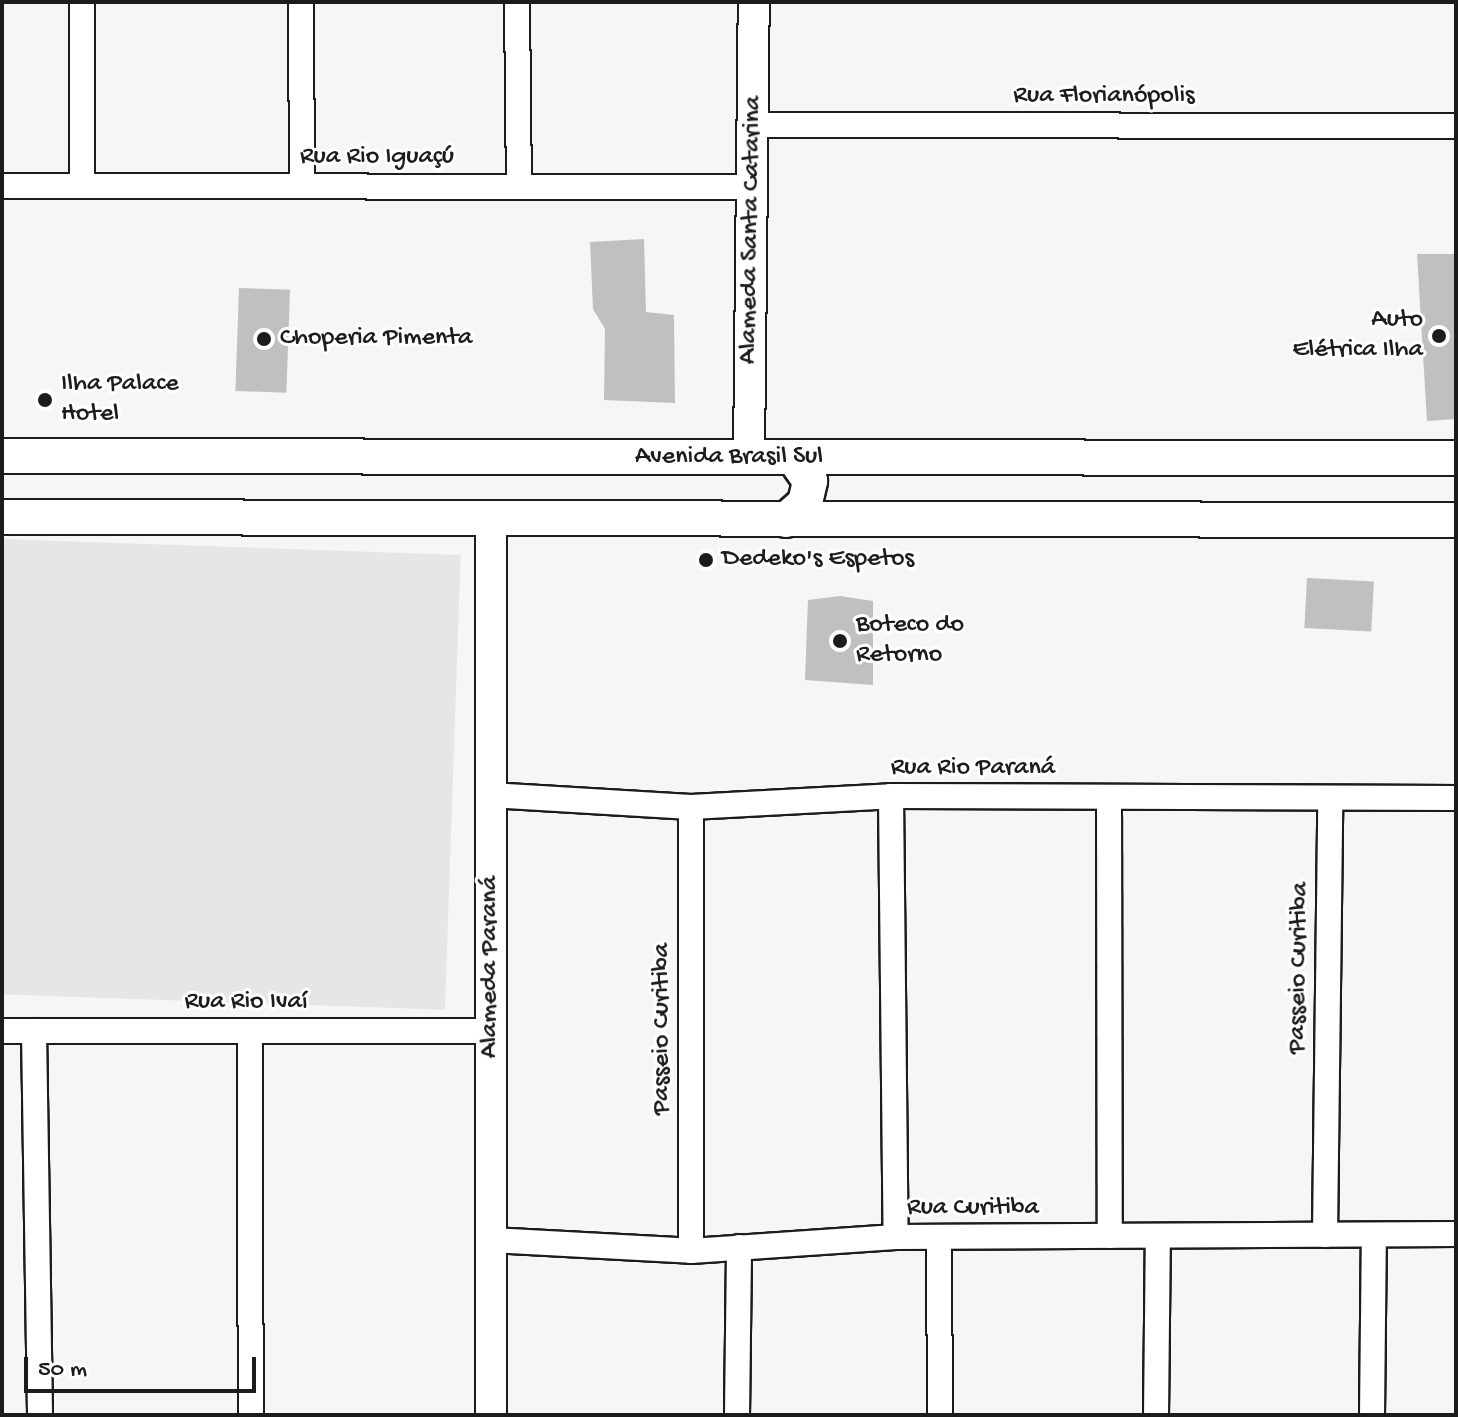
<!DOCTYPE html>
<meta charset="utf-8">
<style>
body{margin:0}
#map{position:relative;width:1458px;height:1417px;overflow:hidden;background:#f6f6f6;font-family:"Gochi Hand",sans-serif}
div>[style]{position:absolute}
[style*='--x']{left:calc(var(--x)*1px);top:calc(var(--y)*1px);width:calc(var(--w)*1px);rotate:calc(var(--a)*1deg)}
.built>*{inset:0;background:#e6e6e6;transform-origin:0 0}
.building>*{inset:0;background:#c0c0c0;transform-origin:0 0}
.roads{filter:drop-shadow(2px 0 #1c1c1c) drop-shadow(-2px 0 #1c1c1c) drop-shadow(0 2px #1c1c1c) drop-shadow(0 -2px #1c1c1c)}
.minor>*{height:24px;margin:-12px;padding:0 12px;transform-origin:12px;border-radius:12px;background:#fff}
.tertiary>*{height:30px;margin:-15px;padding:0 15px;transform-origin:15px;border-radius:15px;background:#fff}
.secondary>*{height:34px;margin:-17px;padding:0 17px;transform-origin:17px;border-radius:17px;background:#fff}
.dots>*{width:22px;height:22px;translate:-50% -50%;box-sizing:border-box;border:4px solid #fff;border-radius:50%}
span{translate:-50% -50%;white-space:nowrap;text-align:center;line-height:1.15;-webkit-text-stroke:6px #fff;paint-order:stroke}
.street-label{font-size:26px;color:#1c1c1c}
.poi-label{font-size:26px;color:#1c1c1c}
.right{translate:-100% -50%;text-align:right}
.left{translate:0 -50%;text-align:left}
.frame{position:absolute;inset:0;border:4px solid #1c1c1c;pointer-events:none}
.scale{position:absolute;left:24px;top:1357px;width:232px;height:36px;box-sizing:border-box;border:4px solid #1c1c1c;border-top:0;padding-left:10px;font-size:24px;line-height:28px;white-space:nowrap;color:#1c1c1c;-webkit-text-stroke:6px #fff;paint-order:stroke}
</style>
<div id="map">
<div class="built">
<i style="left:2px;top:539px;width:459px;height:455px;rotate:2deg"></i>
</div>
<div class="building">
<i style="clip-path:polygon(644px 239px,646px 312px,674px 315px,675px 403px,604px 400px,605px 329px,593px 309px,590px 242px)"></i>
<i style="clip-path:polygon(1417px 254px,1456px 254px,1456px 419px,1427px 421px)"></i>
<i style="left:239px;top:288px;width:51px;height:103px;rotate:2deg"></i>
<i style="left:1307px;top:578px;width:67px;height:50px;rotate:3deg"></i>
<i style="clip-path:polygon(840px 596px,873px 601px,873px 685px,805px 680px,808px 600px)"></i>
</div>
<div class="roads">
<div class="minor">
<i style="--x:301;--y:2;--w:184;--a:89.7"></i>
<i style="--x:517;--y:2;--w:184;--a:89.4"></i>
<i style="--x:753;--y:125;--w:703;--a:0.08"></i>
<i style="--x:2;--y:186;--w:750;--a:0.08"></i>
<i style="--x:82;--y:186;--w:184;--a:-90"></i>
<i style="--x:490;--y:795;--w:201;--a:3.4"></i>
<i style="--x:691;--y:807;--w:200;--a:-3.1"></i>
<i style="--x:891;--y:796;--w:565;--a:0.2"></i>
<i style="--x:891;--y:796;--w:441;--a:89.4"></i>
<i style="--x:1109;--y:797;--w:439;--a:89.9"></i>
<i style="--x:691;--y:807;--w:444;--a:90"></i>
<i style="--x:2;--y:1031;--w:489;--a:0"></i>
<i style="--x:34;--y:1031;--w:384;--a:89.1"></i>
<i style="--x:250;--y:1031;--w:384;--a:89.9"></i>
<i style="--x:1325;--y:1235;--w:437;--a:-89.3"></i>
<i style="--x:939;--y:1237;--w:178;--a:89.7"></i>
<i style="--x:491;--y:1240;--w:200;--a:3.1"></i>
<i style="--x:691;--y:1251;--w:205;--a:-3.9"></i>
<i style="--x:896;--y:1237;--w:560;--a:-0.31"></i>
<i style="--x:737;--y:1415;--w:168;--a:-89.3"></i>
<i style="--x:1156;--y:1415;--w:179;--a:-89.4"></i>
<i style="--x:1372;--y:1415;--w:180;--a:-89.4"></i>
</div>
<div class="tertiary">
<i style="--x:749;--y:457;--w:455;--a:-89.4"></i>
<i style="--x:491;--y:1415;--w:896;--a:-90"></i>
</div>
<div class="secondary">
<i style="--x:2;--y:456;--w:1454;--a:0.08"></i>
<i style="--x:2;--y:517;--w:1454;--a:0.12"></i>
<i style="--x:786;--y:520;--w:25;--a:-42"></i>
<i style="--x:805;--y:503;--w:23;--a:-77"></i>
<i style="--x:810;--y:481;--w:28;--a:-125"></i>
</div>
</div>
<div class="dots">
<i style="left:1439px;top:336px;background:#1c1c1c"></i>
<i style="left:264px;top:339px;background:#1c1c1c"></i>
<i style="left:45px;top:400px;background:#1c1c1c"></i>
<i style="left:706px;top:560px;background:#1c1c1c"></i>
<i style="left:840px;top:641px;background:#1c1c1c"></i>
</div>
<div class="street-label">
<span style="left:1104px;top:97px">Rua Florianópolis</span>
<span style="left:377px;top:158px">Rua Rio Iguaçú</span>
<span style="left:752px;top:230px;rotate:-89deg">Alameda Santa Catarina</span>
<span style="left:729px;top:458px">Avenida Brasil Sul</span>
<span style="left:973px;top:769px">Rua Rio Paraná</span>
<span style="left:491px;top:967px;rotate:-90deg">Alameda Paraná</span>
<span style="left:1300px;top:968px;rotate:-89deg">Passeio Curitiba</span>
<span style="left:246px;top:1003px">Rua Rio Ivaí</span>
<span style="left:663px;top:1029px;rotate:-90deg">Passeio Curitiba</span>
<span style="left:973px;top:1209px">Rua Curitiba</span>
</div>
<div class="poi-label">
<span class="right" style="left:1423px;top:336px">Auto<br>Elétrica Ilha</span>
<span class="left" style="left:280px;top:339px">Choperia Pimenta</span>
<span class="left" style="left:61px;top:400px">Ilha Palace<br>Hotel</span>
<span class="left" style="left:722px;top:560px">Dedeko's Espetos</span>
<span class="left" style="left:856px;top:641px">Boteco do<br>Retorno</span>
</div>
<div class="frame"></div>
<div class="scale">50 m</div>
</div>
